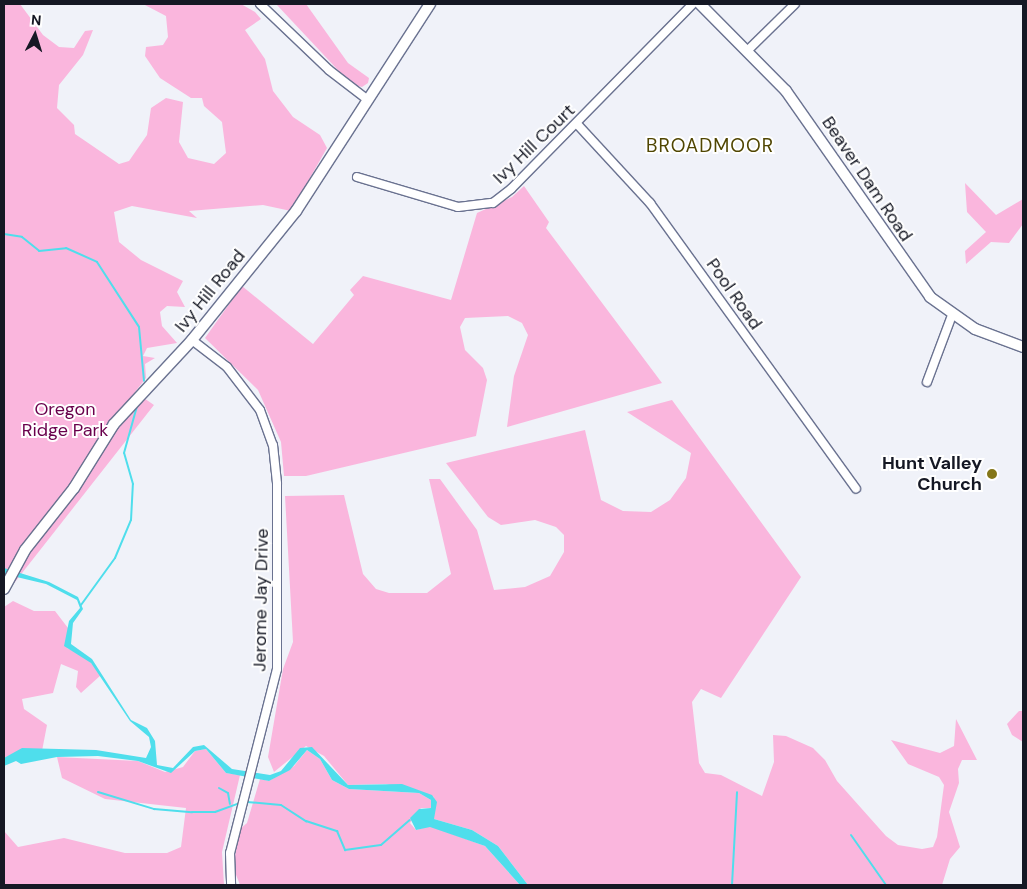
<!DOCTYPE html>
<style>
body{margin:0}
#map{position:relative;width:1027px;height:889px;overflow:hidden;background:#f0f2f9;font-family:"DM Sans",sans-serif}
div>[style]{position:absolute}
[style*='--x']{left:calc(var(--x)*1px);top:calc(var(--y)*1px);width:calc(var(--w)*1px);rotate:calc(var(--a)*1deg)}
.green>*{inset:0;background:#fab6dd}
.water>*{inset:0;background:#4fdeec}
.stream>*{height:2px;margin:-1px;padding:0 1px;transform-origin:1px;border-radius:1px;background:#4fdeec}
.roads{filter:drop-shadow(1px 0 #6a7290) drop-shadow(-1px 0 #6a7290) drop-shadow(0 1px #6a7290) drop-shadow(0 -1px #6a7290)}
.minor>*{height:8px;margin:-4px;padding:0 4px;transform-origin:4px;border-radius:4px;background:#fff}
.tertiary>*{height:10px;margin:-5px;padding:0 5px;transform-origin:5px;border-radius:5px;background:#fff}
.dots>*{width:14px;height:14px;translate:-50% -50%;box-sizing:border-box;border:2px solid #fff;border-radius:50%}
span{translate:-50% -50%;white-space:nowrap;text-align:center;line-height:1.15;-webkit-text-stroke:4px #fff;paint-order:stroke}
.street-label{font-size:18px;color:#151824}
.park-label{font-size:18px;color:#69004c}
.poi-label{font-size:18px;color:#151824;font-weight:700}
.right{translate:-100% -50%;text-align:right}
.neighbourhood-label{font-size:19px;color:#504602;letter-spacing:1px}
.frame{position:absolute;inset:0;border:5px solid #151824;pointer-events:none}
.north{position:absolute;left:10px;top:10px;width:50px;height:50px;-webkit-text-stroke:4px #fff;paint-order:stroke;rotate:5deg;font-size:14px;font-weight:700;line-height:20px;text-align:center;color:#151824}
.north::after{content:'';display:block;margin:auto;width:18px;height:22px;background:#151824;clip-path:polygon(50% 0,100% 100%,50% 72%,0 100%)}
</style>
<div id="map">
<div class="green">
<i style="clip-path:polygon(4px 4px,20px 4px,43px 35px,59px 47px,74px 48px,85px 31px,93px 30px,83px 55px,59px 85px,57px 108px,74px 125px,75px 134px,119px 164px,129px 161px,147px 135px,151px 108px,166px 98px,183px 102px,179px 142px,188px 158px,214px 164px,226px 153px,222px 122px,204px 106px,202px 98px,191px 98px,160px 78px,145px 56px,146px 47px,163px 45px,168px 37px,166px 16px,143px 4px,241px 4px,255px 12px,261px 19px,245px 30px,265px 59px,273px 91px,293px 117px,320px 135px,327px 148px,291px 211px,263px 205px,189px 211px,197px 218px,132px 206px,114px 212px,119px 242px,141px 260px,183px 281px,177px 292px,185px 307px,167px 306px,160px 312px,162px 326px,177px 343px,147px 348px,143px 356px,155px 358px,145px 364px,146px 378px,135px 392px,154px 405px,4px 596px)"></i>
<i style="clip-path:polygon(276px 4px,306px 4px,348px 63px,369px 78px,368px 83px,362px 87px,351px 84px)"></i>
<i style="clip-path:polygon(965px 183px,996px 215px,1023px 199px,1023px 224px,1009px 243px,991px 242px,966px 264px,965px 251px,986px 232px,967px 212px)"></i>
<i style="clip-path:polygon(524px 186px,549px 222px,546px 228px,662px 383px,507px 427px,514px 376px,528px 335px,522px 323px,508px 316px,465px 318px,460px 327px,465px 350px,483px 368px,487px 380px,476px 436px,306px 476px,284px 476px,281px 442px,258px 390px,205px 338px,242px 286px,313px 344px,354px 295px,350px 290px,363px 276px,451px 300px,477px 213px,512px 197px)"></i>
<i style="clip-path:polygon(672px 400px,801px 577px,721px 698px,701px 689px,692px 702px,699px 763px,705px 773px,721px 775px,762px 796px,774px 762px,773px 735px,786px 736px,813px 748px,825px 760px,837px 781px,886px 836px,898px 845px,922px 849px,933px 847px,937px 837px,944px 785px,939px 777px,908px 764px,891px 740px,940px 753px,954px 746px,956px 719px,977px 760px,962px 760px,958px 769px,959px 783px,949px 812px,960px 847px,950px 859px,942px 885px,528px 885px,498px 846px,472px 830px,434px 819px,434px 797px,386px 784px,348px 785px,324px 756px,306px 746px,274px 772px,268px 757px,283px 669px,293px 642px,285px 496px,344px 495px,363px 574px,376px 589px,389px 593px,427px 593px,451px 574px,429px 479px,440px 479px,477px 530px,494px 590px,525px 587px,550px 576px,564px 552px,564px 535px,556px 527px,535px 520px,501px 525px,488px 517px,446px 463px,585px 430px,601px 500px,623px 511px,651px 512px,670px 500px,686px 478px,691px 453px,627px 412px)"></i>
<i style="clip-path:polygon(13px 601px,34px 611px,55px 611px,68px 628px,67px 648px,87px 658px,101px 675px,81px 693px,76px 687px,78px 671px,61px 664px,53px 693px,22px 699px,24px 709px,47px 725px,42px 751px,24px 749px,4px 758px,4px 607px)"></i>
<i style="clip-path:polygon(1019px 711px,1023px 711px,1023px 742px,1012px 735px,1007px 724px)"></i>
<i style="clip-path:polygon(206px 749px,226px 773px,240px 775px,222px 852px,224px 885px,4px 885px,4px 831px,18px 847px,64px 838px,125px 853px,167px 853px,181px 847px,186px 808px,105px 799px,62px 778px,57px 757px,138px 761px,165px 772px,183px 767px,195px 751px)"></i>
<i style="clip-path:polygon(307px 750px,320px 759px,332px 780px,349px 789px,419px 793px,431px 800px,431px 808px,421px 808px,410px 823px,416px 830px,430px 826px,485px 846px,520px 885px,240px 885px,233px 867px,240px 829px,247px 823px,260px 779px,269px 781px,294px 766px)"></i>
</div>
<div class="water">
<i style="clip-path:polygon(4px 568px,49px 582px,78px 597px,83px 609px,73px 623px,71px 644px,92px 659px,131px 720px,147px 728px,155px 741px,157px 765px,173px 768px,193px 747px,204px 745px,232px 769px,270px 775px,281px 771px,300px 748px,312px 747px,348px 785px,402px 784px,432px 795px,437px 802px,434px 819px,472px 830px,498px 846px,528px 885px,520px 885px,485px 846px,430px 827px,416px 830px,410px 818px,419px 809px,431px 808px,431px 800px,419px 793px,349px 789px,332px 780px,320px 759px,307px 750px,290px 770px,269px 781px,226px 773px,206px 749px,195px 751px,171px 773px,138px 761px,98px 756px,57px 757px,21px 764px,16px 761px,4px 766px,4px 758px,22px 748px,96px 750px,146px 758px,151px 747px,149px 737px,130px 721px,91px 663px,64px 646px,69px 621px,80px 608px,77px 600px,46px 584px,4px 574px)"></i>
</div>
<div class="stream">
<i style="--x:4;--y:234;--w:18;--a:9"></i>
<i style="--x:22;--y:237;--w:22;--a:39"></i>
<i style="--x:39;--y:251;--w:27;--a:-6"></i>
<i style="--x:66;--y:248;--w:34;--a:24"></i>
<i style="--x:97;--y:262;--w:77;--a:57.1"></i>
<i style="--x:139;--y:327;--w:54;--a:84.7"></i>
<i style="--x:81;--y:605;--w:58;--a:-54.1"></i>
<i style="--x:115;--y:558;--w:41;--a:-67.2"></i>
<i style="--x:131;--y:520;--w:36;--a:-87"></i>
<i style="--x:133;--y:484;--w:32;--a:-106"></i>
<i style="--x:124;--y:453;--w:49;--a:-74.5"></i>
<i style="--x:219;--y:788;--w:10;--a:29"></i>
<i style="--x:228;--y:793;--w:11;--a:80"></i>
<i style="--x:98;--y:792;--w:59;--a:16.9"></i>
<i style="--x:154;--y:809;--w:38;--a:5"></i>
<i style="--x:192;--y:812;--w:23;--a:0"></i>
<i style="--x:215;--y:812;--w:29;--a:-20"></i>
<i style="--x:247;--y:802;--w:34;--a:5"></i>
<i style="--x:281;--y:805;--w:30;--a:33"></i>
<i style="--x:306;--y:821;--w:33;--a:18"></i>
<i style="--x:337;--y:831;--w:21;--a:67"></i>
<i style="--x:345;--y:850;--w:36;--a:-8"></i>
<i style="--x:381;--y:845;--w:38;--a:-41"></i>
<i style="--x:851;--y:835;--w:61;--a:55"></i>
<i style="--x:732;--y:885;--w:93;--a:-86.9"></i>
</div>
<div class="roads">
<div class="minor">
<i style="--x:260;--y:4;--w:95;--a:43.7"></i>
<i style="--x:329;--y:70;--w:49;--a:37.6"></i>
<i style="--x:749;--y:49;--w:64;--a:-44.4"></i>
<i style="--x:577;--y:124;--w:108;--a:47.3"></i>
<i style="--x:650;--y:203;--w:352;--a:54.2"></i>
<i style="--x:357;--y:177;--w:105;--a:16.5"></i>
<i style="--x:458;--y:207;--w:35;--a:-7"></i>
<i style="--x:493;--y:203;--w:23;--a:-38"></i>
<i style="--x:511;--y:189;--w:260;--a:-45.5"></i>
<i style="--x:192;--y:340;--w:44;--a:37.6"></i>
<i style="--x:227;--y:367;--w:54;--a:52.5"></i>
<i style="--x:260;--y:410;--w:37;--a:70"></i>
<i style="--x:273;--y:445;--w:39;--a:84"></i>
<i style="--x:277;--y:484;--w:185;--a:90"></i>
<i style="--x:277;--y:669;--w:190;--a:104.3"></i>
<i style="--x:230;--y:853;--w:32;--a:88"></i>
<i style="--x:927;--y:382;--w:72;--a:-69.5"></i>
</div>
<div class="tertiary">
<i style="--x:700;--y:4;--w:122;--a:45.3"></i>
<i style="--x:786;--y:91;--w:251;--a:55"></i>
<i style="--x:930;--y:297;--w:55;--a:35.4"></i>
<i style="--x:975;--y:329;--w:51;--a:20.6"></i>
<i style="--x:4;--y:589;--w:44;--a:-61.7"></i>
<i style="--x:25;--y:550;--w:79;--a:-51.7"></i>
<i style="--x:74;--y:488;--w:75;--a:-58"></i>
<i style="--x:114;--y:424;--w:115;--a:-47.1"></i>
<i style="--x:192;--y:340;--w:166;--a:-51.1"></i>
<i style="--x:296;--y:211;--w:247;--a:-57.1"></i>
</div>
</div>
<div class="dots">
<i style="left:992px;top:474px;background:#847619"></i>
</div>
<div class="street-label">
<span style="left:534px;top:144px;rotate:-44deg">Ivy Hill Court</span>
<span style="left:867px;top:179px;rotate:56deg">Beaver Dam Road</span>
<span style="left:210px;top:291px;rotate:-51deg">Ivy Hill Road</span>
<span style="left:734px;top:294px;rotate:55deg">Pool Road</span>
<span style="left:261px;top:600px;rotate:-89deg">Jerome Jay Drive</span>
</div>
<div class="park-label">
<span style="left:65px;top:420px">Oregon<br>Ridge Park</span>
</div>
<div class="poi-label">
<span class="right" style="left:982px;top:474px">Hunt Valley<br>Church</span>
</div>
<div class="neighbourhood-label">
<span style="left:710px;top:146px">BROADMOOR</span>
</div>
<div class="frame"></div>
<div class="north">N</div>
</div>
